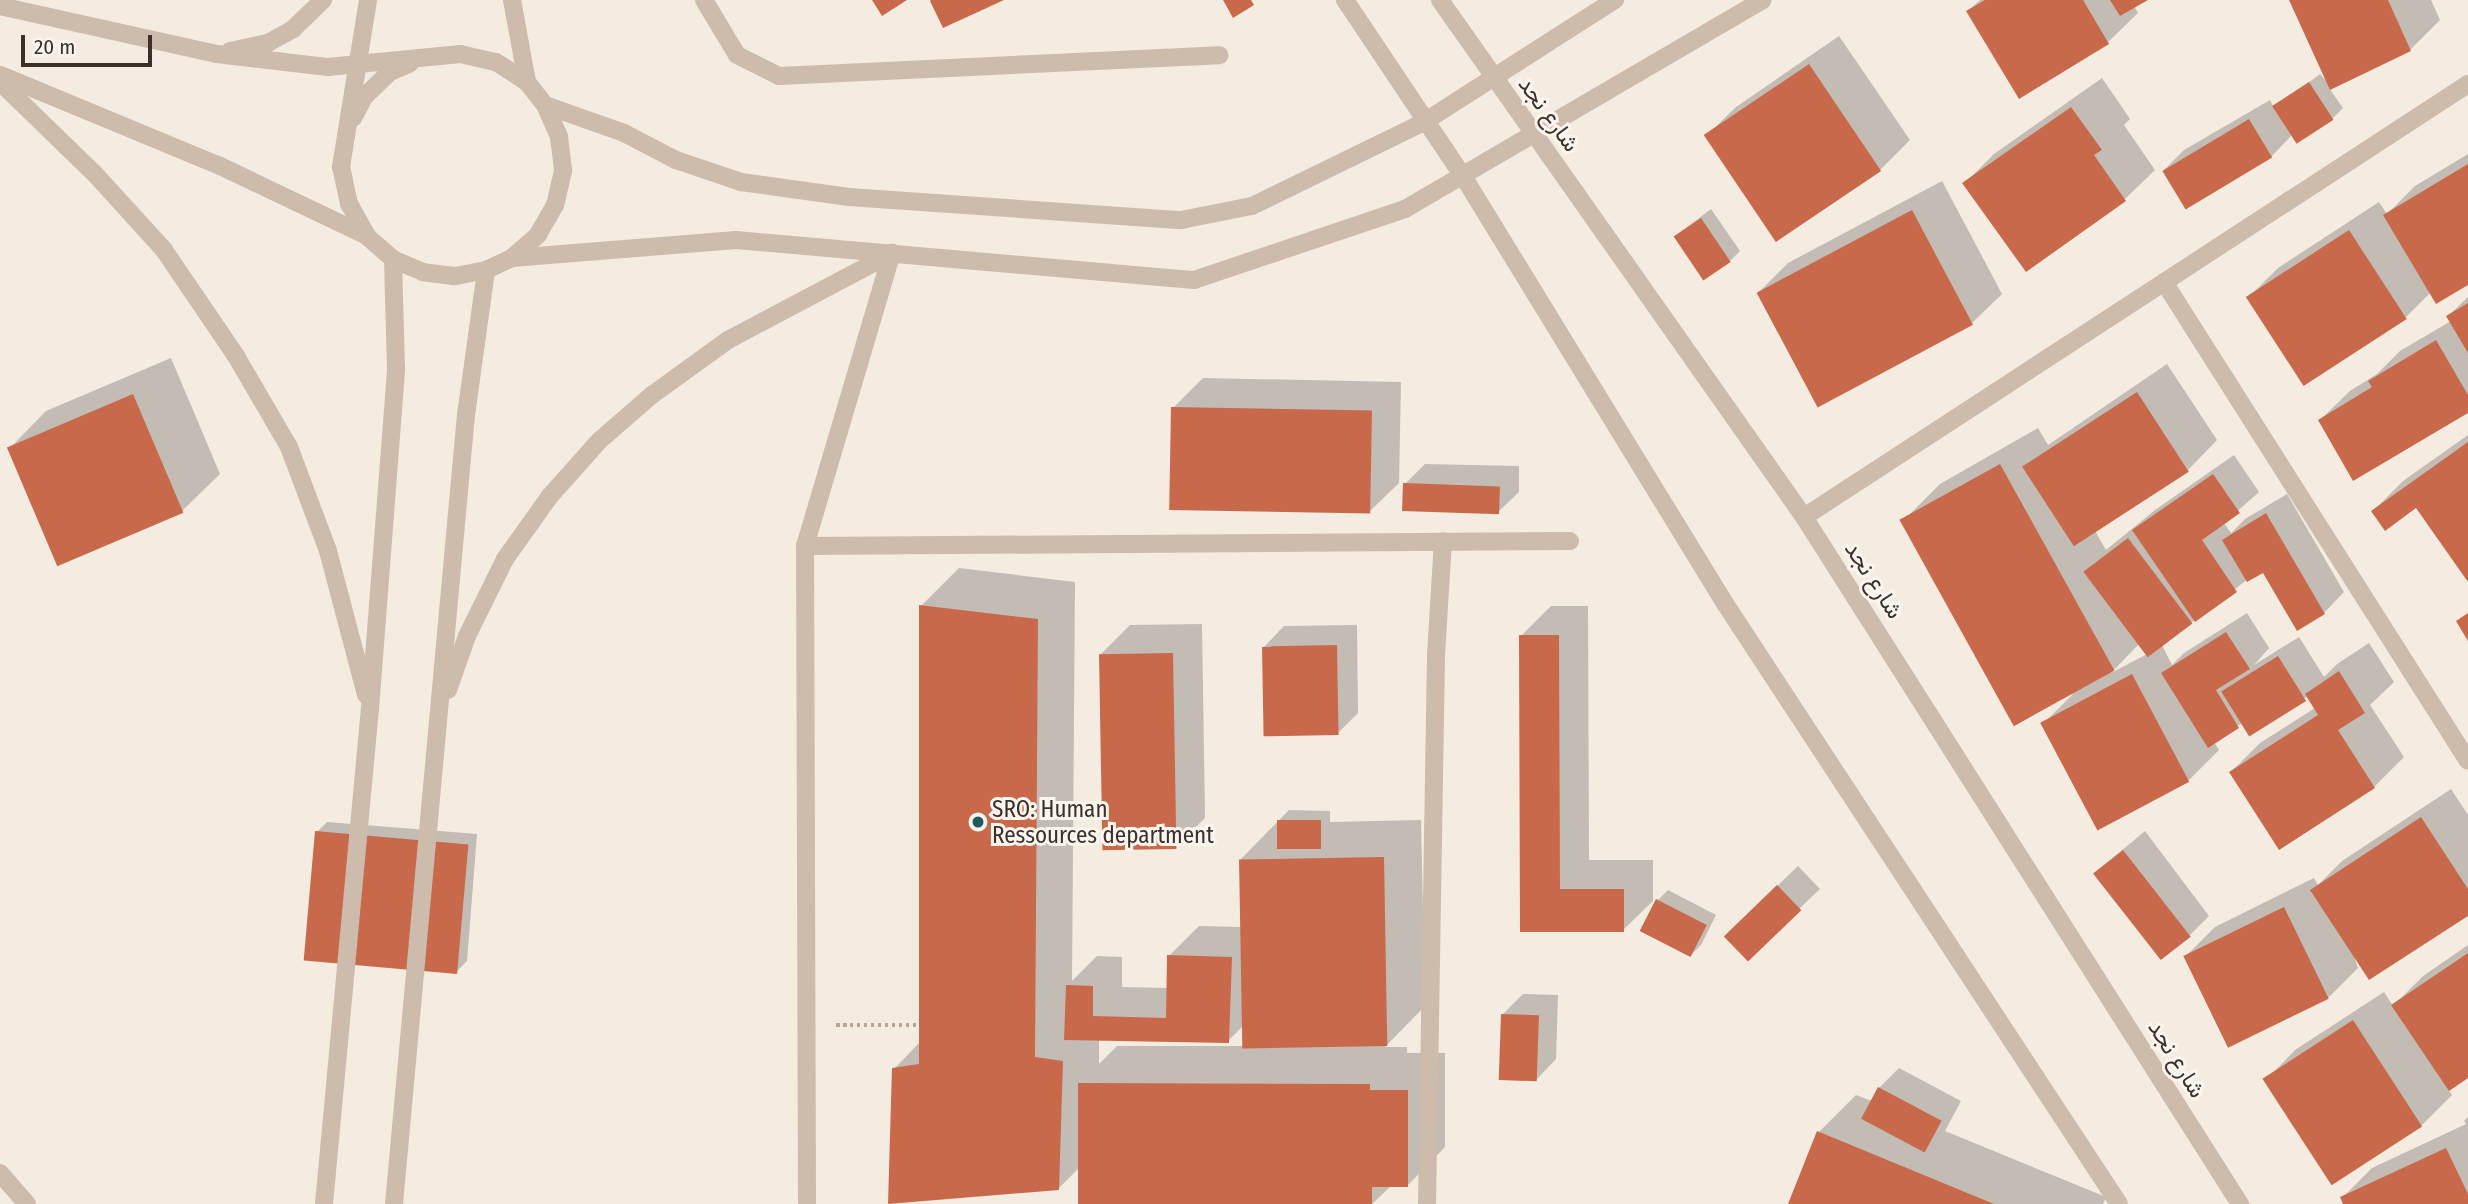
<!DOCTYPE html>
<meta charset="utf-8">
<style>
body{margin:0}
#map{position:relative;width:2468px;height:1204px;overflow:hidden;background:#f4ebe1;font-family:"Fira Sans Condensed",Vazirmatn,sans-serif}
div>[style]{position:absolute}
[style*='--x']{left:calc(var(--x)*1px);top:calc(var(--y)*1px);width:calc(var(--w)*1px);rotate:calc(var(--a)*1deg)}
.shadow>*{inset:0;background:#0003}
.building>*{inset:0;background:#c8694b;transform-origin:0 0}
.path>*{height:4.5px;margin-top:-2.25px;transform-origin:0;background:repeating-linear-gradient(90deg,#b9a596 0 3.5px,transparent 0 7px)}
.minor>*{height:18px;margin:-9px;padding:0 9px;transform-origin:9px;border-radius:9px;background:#cdbbac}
.dots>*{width:19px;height:19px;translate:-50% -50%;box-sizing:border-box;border:4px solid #fbf5ee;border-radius:50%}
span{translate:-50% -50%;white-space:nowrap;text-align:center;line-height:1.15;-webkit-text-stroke:6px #fbf5ee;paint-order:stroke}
.street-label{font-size:23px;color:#3b302b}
.poi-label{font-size:23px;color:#3b302b}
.left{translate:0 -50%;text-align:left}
.scale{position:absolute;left:21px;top:35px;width:131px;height:32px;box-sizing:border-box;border:4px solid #3b302b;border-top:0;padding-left:9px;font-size:21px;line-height:24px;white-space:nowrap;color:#3b302b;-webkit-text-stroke:5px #fbf5ee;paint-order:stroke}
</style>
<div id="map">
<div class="shadow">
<i style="clip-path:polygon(1980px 0,2145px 0,2134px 6px,2138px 13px,2108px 42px,1968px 11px)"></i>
<i style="clip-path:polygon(2291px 0,2431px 0,2440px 20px,2410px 50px,2329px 88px,2343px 108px,2333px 118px,2293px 134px,2271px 157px,2164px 170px,2184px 150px,2270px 100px,2274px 108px,2320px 74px,2331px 86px)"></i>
<i style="clip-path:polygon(1839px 36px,1910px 140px,1880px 170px,1706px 136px,1736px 107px)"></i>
<i style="clip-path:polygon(2102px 78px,2130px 119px,2124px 125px,2155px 170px,2125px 199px,2026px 270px,1965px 183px,1994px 154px)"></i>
<i style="clip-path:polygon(2468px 154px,2468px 283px,2431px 292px,2405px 318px,2248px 298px,2278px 268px,2379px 202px,2387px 214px,2415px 186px)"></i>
<i style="clip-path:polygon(1942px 181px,2002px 294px,1972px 323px,1818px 405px,1759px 292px,1788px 263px)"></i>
<i style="clip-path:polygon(1711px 209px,1740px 251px,1730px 261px,1675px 236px)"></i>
<i style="clip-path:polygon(2468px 297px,2468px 411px,2320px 420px,2350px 391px,2377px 374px,2400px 351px,2451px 321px,2448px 316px)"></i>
<i style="clip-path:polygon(171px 358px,220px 474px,182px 511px,9px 449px,46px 411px)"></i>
<i style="clip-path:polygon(evenodd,2167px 364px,2217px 440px,2188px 470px,2095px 531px,2106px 550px,2155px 510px,2234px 455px,2259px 492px,2224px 523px,2231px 533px,2245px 519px,2287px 494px,2344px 592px,2324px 613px,2264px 570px,2248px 579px,2162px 645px,2172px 665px,2184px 653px,2247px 613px,2269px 648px,2254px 665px,2299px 637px,2324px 677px,2337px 664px,2369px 643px,2394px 682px,2370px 705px,2404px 757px,2374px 787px,2231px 772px,2260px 743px,2315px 708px,2308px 696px,2249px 734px,2242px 723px,2214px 742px,2219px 750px,2189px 780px,2043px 724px,2073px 694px,1902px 522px,1940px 484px,2038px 428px,2048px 445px,2167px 364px,2139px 644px,2147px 654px,2111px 673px,2139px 644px)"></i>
<i style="clip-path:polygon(1203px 378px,1401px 382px,1399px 483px,1369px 512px,1173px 408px)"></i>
<i style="clip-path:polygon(2468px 435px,2468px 578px,2417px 506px,2373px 511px,2403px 481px)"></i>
<i style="clip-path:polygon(1425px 464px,1519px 466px,1519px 492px,1498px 512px,1405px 484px)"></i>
<i style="clip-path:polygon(evenodd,959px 568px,1075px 582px,1072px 981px,1097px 956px,1122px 957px,1122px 987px,1168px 988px,1169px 956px,1199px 926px,1242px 927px,1240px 860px,1289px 810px,1330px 811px,1330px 822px,1421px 820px,1425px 1006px,1385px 1047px,1407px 1047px,1407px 1053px,1445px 1053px,1445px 1147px,1408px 1185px,1392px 1185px,1372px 1204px,1079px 1204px,1079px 1168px,1059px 1188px,894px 1069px,921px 1041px,921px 606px,959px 568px,1243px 1026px,1244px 1046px,1117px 1046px,1099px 1064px,1099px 1039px,1228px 1041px,1243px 1026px)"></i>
<i style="clip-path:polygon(1551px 606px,1588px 606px,1589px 860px,1653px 860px,1653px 901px,1623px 930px,1522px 930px,1521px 636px)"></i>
<i style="clip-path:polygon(1202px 624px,1205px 818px,1175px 847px,1100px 655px,1130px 625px)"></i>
<i style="clip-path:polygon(1357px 625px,1358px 713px,1338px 733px,1264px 647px,1284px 626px)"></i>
<i style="clip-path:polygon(2451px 789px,2468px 815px,2468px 914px,2353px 953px,2358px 968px,2328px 998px,2229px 1047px,2185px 957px,2215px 927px,2314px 878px,2318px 885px,2342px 861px)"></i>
<i style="clip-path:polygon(327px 822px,477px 834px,467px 961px,457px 971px,317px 832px)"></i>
<i style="clip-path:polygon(2145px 831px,2209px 916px,2189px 936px,2095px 873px)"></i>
<i style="clip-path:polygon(1798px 866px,1820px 889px,1799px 909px,1746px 916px)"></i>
<i style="clip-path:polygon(1668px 890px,1716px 915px,1701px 945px,1691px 955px,1658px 900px)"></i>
<i style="clip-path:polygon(2468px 945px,2468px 1076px,2448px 1089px,2452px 1095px,2422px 1125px,2266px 1080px,2295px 1050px,2384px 992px,2393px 1006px,2423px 976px)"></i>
<i style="clip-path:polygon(1523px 994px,1558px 995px,1556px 1059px,1536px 1080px,1503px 1014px)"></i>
<i style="clip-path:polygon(1899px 1068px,1961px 1101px,1945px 1131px,2106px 1197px,2103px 1204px,1790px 1204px,1819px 1132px,1856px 1095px,1872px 1101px,1879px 1088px)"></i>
<i style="clip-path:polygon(2468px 1117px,2468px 1204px,2345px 1204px,2342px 1198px,2372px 1168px,2466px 1124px,2464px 1121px)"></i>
</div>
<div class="building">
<i style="clip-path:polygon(872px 0,907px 0,882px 16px)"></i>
<i style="clip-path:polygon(1004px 0,943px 28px,930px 1px,931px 0)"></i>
<i style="clip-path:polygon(1223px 0,1251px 0,1254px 5px,1233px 18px)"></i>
<i style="clip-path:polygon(1985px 0,2083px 0,2109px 44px,2019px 99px,1966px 11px)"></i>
<i style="clip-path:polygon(2110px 0,2148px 0,2120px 16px)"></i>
<i style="clip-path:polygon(2289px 0,2388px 0,2411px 51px,2330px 90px)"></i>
<i style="left:1809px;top:64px;width:129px;height:127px;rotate:56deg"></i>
<i style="left:2309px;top:82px;width:45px;height:44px;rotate:57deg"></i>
<i style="clip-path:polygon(2071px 107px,2102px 150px,2094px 155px,2126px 201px,2026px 272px,1962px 183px)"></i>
<i style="left:2249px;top:119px;width:45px;height:101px;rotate:59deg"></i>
<i style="clip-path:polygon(2468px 164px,2468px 285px,2436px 304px,2383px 215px)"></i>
<i style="left:1912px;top:210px;width:130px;height:176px;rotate:62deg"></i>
<i style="left:1701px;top:218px;width:53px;height:33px;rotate:56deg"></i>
<i style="left:2349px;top:230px;width:106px;height:123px;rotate:57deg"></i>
<i style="clip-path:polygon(2468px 303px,2468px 353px,2446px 316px)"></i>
<i style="clip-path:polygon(2436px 340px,2468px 395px,2468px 413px,2353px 481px,2318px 420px,2372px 387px,2368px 381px)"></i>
<i style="left:2137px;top:392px;width:95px;height:137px;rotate:57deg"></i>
<i style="left:133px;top:394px;width:129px;height:137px;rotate:67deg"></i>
<i style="left:1171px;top:407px;width:201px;height:103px;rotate:1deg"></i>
<i style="clip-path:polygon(2468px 442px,2468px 582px,2416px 508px,2385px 531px,2371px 511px)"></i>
<i style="left:2000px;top:464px;width:236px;height:115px;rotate:61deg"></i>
<i style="clip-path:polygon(2213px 474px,2240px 513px,2202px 540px,2237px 592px,2195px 622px,2132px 530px)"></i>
<i style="left:1403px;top:483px;width:97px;height:28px;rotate:2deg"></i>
<i style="clip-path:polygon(2266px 513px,2325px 614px,2297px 631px,2263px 573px,2247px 582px,2222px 540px)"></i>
<i style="left:2128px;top:538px;width:107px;height:56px;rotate:53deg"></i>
<i style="clip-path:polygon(919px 605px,1038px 619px,1035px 1057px,1063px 1061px,1059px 1190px,888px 1204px,892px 1068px,919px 1064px)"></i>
<i style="clip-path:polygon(2468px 613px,2468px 641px,2456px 621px)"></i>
<i style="clip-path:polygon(2226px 632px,2250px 669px,2216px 690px,2239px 728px,2208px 748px,2161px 673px)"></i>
<i style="clip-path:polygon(1519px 635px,1559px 635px,1560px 889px,1624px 889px,1624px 932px,1520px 932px)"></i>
<i style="left:1337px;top:645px;width:90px;height:75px;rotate:89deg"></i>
<i style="left:1173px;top:653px;width:196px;height:74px;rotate:89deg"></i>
<i style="left:2278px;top:656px;width:53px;height:67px;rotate:58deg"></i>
<i style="clip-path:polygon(2339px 671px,2365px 713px,2338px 730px,2375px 788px,2279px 850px,2229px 772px,2318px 715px,2305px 694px)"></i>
<i style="left:2132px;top:674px;width:122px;height:104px;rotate:62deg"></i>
<i style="clip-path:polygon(2421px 817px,2468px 889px,2468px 916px,2369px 980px,2310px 890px)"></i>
<i style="left:1277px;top:820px;width:44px;height:29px"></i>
<i style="left:315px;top:831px;width:154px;height:130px;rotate:5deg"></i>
<i style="left:2123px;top:850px;width:110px;height:38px;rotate:52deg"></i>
<i style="left:1384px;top:857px;width:189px;height:145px;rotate:89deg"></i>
<i style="left:1777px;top:885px;width:35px;height:74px;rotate:46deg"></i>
<i style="left:1656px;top:899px;width:57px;height:36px;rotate:27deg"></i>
<i style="left:2284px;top:907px;width:102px;height:112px;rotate:64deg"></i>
<i style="clip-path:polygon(2468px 953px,2468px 1078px,2449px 1091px,2391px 1005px)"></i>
<i style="clip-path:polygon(1167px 955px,1232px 957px,1229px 1043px,1064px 1040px,1066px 985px,1093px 986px,1093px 1016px,1166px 1018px)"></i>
<i style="left:1501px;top:1014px;width:38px;height:66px;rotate:2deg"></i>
<i style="left:2353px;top:1020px;width:127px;height:108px;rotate:57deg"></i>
<i style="clip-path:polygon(1078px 1083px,1370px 1084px,1370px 1090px,1408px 1090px,1408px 1187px,1372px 1187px,1372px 1204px,1078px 1204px)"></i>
<i style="left:1878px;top:1087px;width:72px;height:36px;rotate:28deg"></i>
<i style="clip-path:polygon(1817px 1131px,1994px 1204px,1788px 1204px)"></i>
<i style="clip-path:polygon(2446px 1148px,2468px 1194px,2468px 1204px,2343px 1204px,2340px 1197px)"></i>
</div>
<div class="path">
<i style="--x:836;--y:1025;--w:83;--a:0"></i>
</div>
<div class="minor">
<i style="--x:512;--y:0;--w:83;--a:79.6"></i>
<i style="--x:704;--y:0;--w:64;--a:59"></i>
<i style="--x:737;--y:55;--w:47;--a:26.6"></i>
<i style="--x:779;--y:76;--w:441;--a:-2.7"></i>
<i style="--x:1345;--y:0;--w:212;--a:56.2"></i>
<i style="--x:1463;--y:176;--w:500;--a:58.5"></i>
<i style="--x:1724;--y:602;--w:720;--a:56.73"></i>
<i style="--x:1440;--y:0;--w:632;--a:54.85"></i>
<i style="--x:1804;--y:517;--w:814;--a:57.6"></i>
<i style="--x:0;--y:6;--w:222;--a:12.5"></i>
<i style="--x:217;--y:54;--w:112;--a:6.7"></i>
<i style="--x:328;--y:67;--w:133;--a:-5.6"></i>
<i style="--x:460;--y:54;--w:37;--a:13"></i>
<i style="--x:496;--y:62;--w:37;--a:33"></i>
<i style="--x:527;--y:82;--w:29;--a:52"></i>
<i style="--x:545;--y:105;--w:35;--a:66"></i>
<i style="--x:559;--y:137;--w:34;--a:83"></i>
<i style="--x:563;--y:171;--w:35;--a:103"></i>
<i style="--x:555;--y:205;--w:34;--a:120"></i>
<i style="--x:538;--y:235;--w:35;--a:139"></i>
<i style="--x:512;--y:258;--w:29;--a:155"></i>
<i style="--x:486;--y:270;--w:33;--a:169"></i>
<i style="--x:454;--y:276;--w:31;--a:-173"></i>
<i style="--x:423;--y:272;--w:33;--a:-157"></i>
<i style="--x:393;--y:259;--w:35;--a:-139"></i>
<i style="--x:367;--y:236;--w:163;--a:-154.5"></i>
<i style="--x:220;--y:166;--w:238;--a:-157.5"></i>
<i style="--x:230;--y:51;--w:39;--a:-12"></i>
<i style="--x:268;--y:43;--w:29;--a:-29"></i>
<i style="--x:293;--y:29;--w:42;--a:-44"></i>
<i style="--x:0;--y:82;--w:131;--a:44.1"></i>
<i style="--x:94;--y:173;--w:104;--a:47.7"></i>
<i style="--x:164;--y:250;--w:128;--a:55.8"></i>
<i style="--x:236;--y:356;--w:105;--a:59.8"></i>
<i style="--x:289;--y:447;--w:111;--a:69.4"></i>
<i style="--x:328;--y:551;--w:149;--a:75.2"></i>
<i style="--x:545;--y:105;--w:84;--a:19.5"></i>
<i style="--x:624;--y:133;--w:59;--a:27.4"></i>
<i style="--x:676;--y:160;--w:69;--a:18.7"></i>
<i style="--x:741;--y:182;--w:109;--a:7.9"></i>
<i style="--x:849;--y:197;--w:333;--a:4"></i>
<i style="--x:1181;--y:220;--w:72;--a:-11.2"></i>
<i style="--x:1252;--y:206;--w:191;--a:-26"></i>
<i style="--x:1424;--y:122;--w:227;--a:-32.6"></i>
<i style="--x:353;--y:118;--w:24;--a:-62"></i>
<i style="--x:364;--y:97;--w:36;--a:-44"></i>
<i style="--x:390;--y:72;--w:21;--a:-23"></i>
<i style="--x:367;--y:236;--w:37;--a:-119"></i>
<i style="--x:349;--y:204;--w:38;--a:-102"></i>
<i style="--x:341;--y:167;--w:169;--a:-80.8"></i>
<i style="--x:512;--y:258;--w:225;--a:-4.6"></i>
<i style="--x:736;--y:240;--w:460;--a:5"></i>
<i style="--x:1194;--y:280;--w:223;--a:-18.6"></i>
<i style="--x:1405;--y:209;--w:414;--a:-30.3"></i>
<i style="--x:2164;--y:282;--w:567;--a:57.6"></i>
<i style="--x:1804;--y:517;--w:793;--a:-33.11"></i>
<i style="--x:805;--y:546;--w:765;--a:-0.37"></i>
<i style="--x:448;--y:690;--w:57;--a:-70.6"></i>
<i style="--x:467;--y:636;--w:86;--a:-63.7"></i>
<i style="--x:505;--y:559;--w:77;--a:-54.5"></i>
<i style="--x:550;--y:496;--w:74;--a:-48.3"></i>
<i style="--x:599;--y:441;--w:70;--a:-41"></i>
<i style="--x:652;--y:395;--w:94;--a:-35.9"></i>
<i style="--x:728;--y:340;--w:186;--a:-27.9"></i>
<i style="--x:0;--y:1173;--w:41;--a:48.9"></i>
<i style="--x:324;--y:1204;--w:497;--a:-84.7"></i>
<i style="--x:370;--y:709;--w:342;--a:-85.6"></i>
<i style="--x:396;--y:368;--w:109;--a:-91.6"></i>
<i style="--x:394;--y:1204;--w:792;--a:-84.79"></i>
<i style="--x:466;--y:415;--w:146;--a:-82.1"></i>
<i style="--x:807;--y:1204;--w:658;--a:-90.17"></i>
<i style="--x:805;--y:546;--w:306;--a:-73.5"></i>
<i style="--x:1427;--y:1204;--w:549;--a:-89.06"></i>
<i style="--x:1436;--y:655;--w:114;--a:-86.5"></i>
</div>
<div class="dots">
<i style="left:978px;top:822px;background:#1f5a5e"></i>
</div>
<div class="street-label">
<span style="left:1549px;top:114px;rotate:54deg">شارع نجد</span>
<span style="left:1874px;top:580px;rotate:57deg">شارع نجد</span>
<span style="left:2177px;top:1059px;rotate:58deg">شارع نجد</span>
</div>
<div class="poi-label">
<span class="left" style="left:992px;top:822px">SRO: Human<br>Ressources department</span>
</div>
<div class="scale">20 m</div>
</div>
